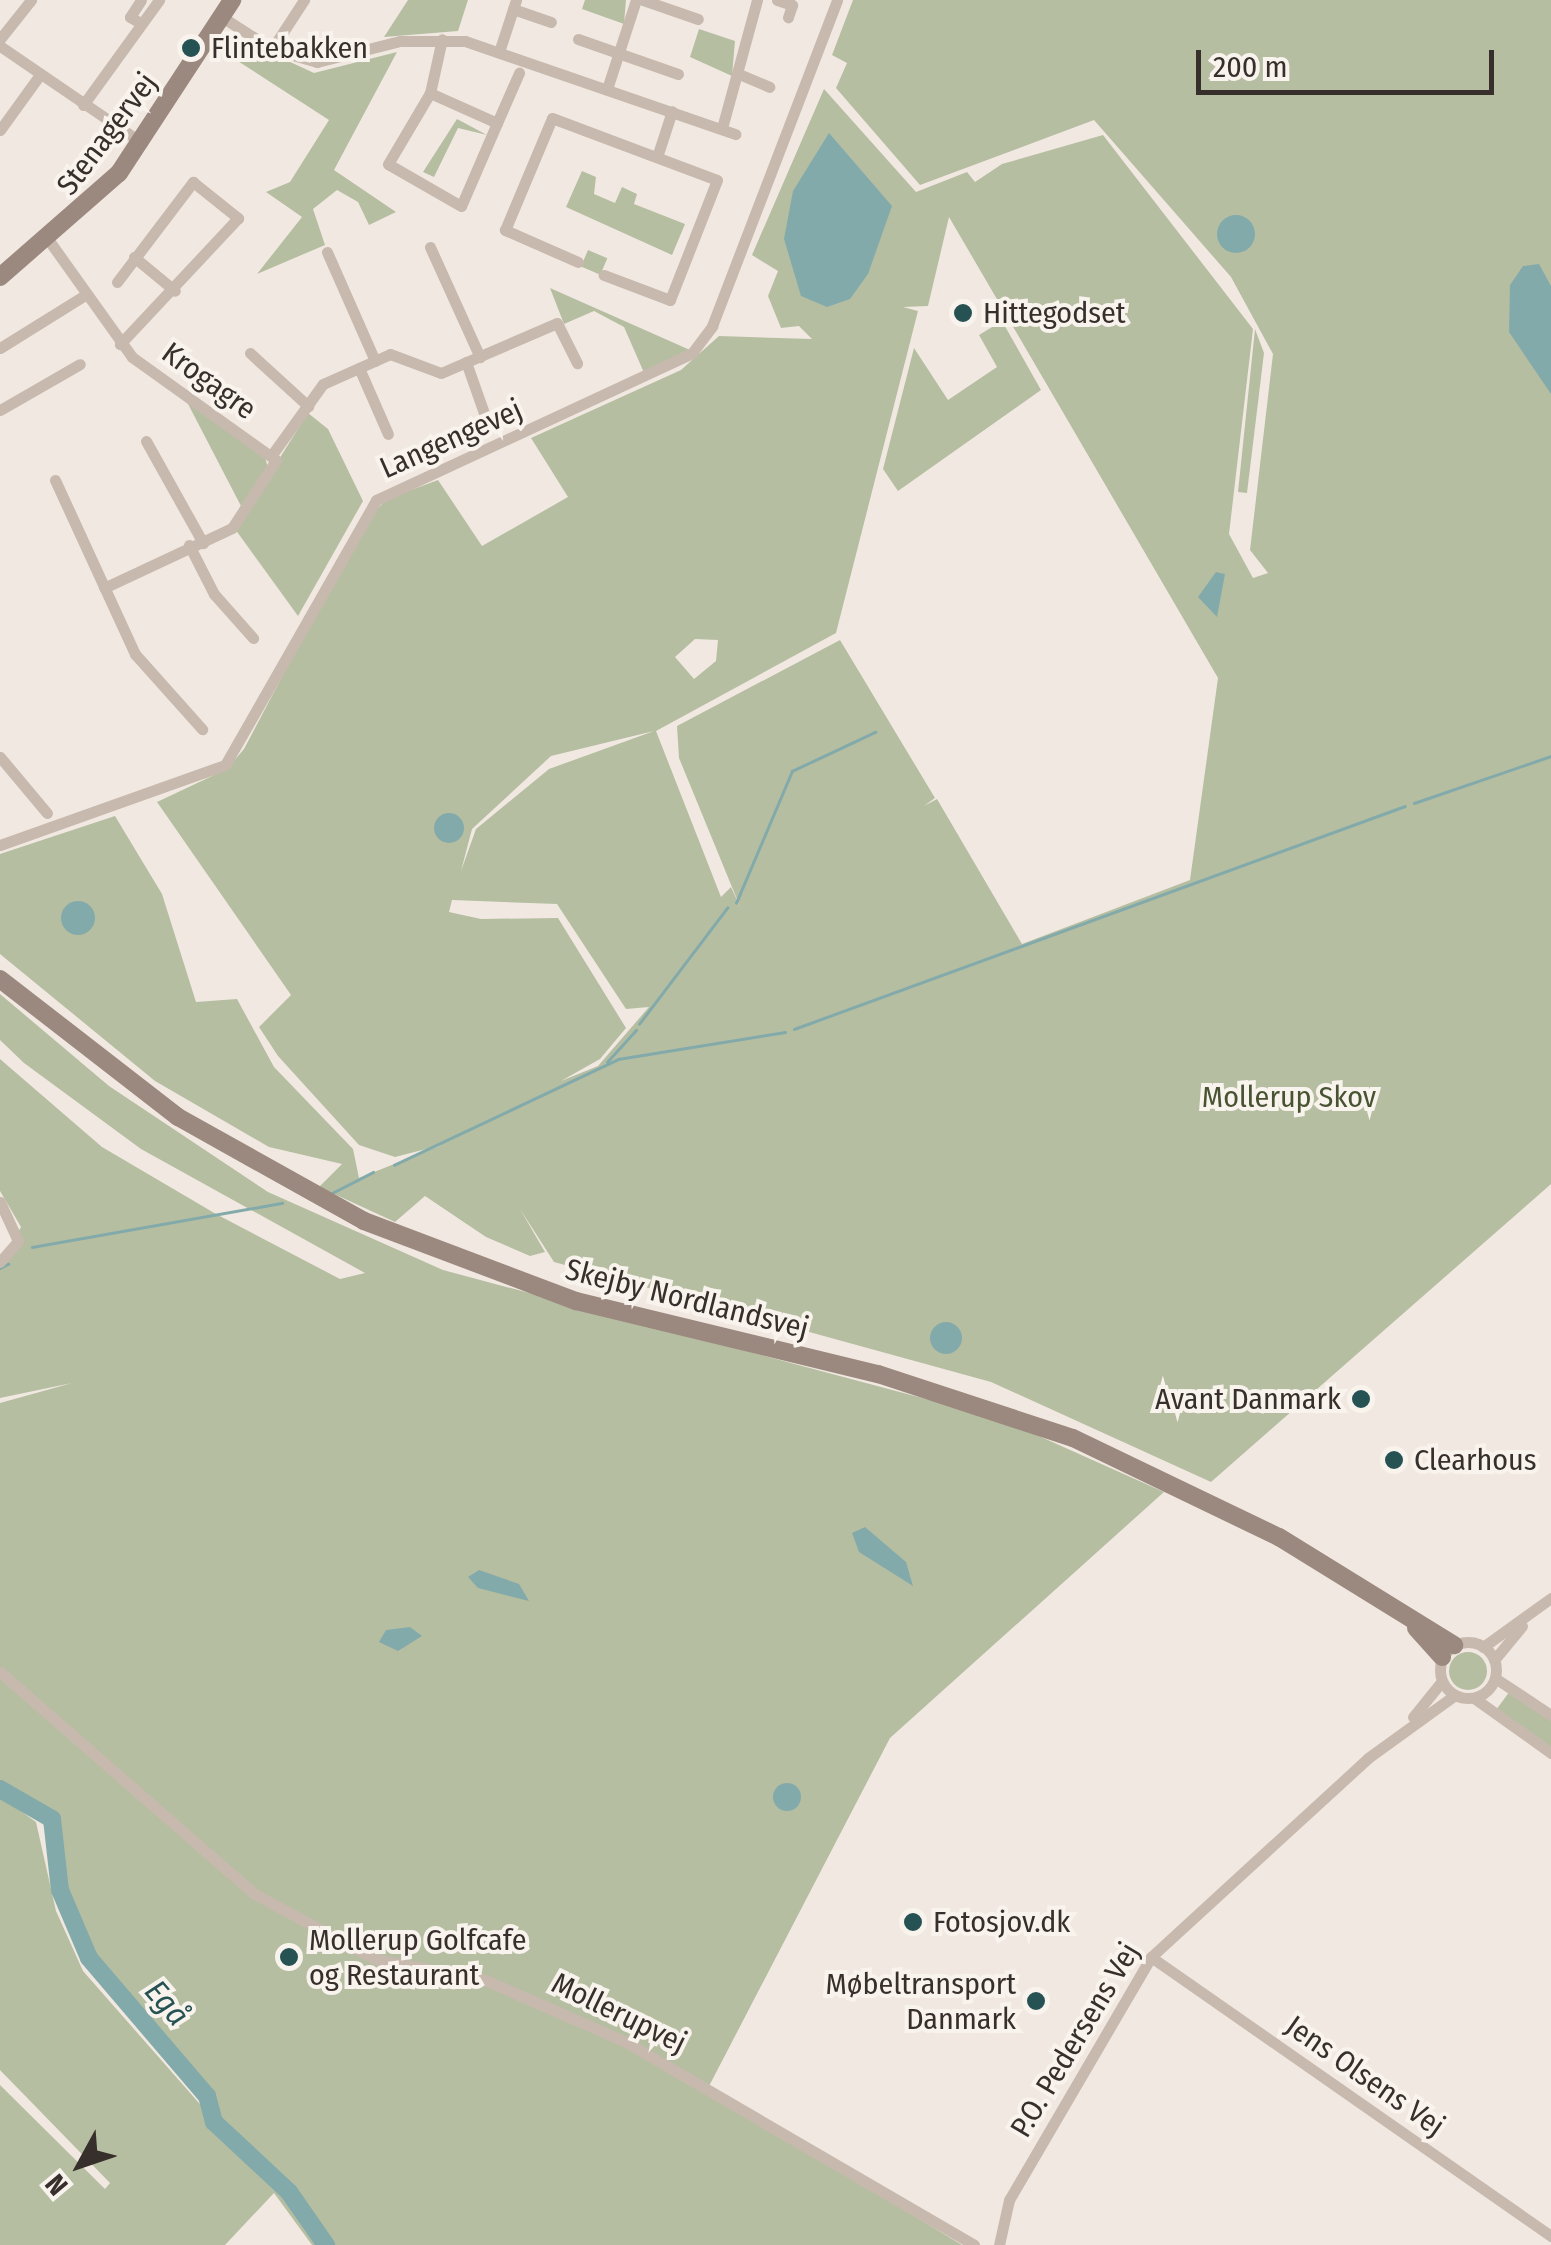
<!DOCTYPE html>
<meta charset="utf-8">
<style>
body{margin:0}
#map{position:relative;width:1551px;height:2245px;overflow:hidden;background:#f1e9e1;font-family:"Fira Sans Condensed",sans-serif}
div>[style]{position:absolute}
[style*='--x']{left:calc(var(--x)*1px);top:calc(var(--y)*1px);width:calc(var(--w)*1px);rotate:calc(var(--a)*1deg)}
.green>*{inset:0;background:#b6bea2;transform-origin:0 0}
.round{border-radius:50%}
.water>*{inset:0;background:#83aaaa}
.stream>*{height:2.5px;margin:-1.25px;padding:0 1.25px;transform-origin:1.25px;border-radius:1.25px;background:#83aaaa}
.river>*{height:18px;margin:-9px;padding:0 9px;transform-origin:9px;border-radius:9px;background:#83aaaa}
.street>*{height:11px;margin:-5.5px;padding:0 5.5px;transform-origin:5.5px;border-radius:5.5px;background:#c8b9ae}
.street>.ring{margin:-5.5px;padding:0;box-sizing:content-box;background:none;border:11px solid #c8b9ae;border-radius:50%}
.secondary>*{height:18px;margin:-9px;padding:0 9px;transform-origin:9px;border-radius:9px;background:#9b897f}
.dots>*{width:28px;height:28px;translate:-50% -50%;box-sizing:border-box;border:5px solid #f9f3ed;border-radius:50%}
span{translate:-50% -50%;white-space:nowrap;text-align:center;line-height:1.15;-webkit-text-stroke:8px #f9f3ed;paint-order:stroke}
.poi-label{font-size:30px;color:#372f2b}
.left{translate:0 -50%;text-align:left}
.right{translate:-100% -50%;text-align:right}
.street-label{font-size:30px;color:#372f2b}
.park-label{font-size:30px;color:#485332}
.water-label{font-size:32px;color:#265254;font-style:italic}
.north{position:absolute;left:30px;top:2115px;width:100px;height:100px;-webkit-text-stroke:8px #f9f3ed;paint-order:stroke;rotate:230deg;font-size:28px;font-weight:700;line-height:40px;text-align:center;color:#372f2b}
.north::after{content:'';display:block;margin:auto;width:35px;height:45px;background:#372f2b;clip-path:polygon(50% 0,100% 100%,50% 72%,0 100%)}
.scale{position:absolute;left:1196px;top:50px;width:298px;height:45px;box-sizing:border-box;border:5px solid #372f2b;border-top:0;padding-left:12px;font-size:30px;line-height:35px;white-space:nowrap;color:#372f2b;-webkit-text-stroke:8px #f9f3ed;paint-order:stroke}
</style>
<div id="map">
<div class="green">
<i style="clip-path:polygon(408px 0,468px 0,458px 31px,384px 37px)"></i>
<i style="clip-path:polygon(585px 0,626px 0,624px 24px,582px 9px)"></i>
<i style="clip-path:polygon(evenodd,853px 0,1551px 0,1551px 1184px,1211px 1482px,991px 1382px,554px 1262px,520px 1209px,545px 1252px,530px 1256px,486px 1237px,425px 1196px,395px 1222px,319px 1187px,342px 1164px,269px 1147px,155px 1081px,0 954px,0 854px,115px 816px,162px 894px,196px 1002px,237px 999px,274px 1067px,353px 1149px,359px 1178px,442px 1145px,395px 1157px,359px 1145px,278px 1056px,259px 1027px,291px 995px,157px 802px,227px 769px,244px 749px,363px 523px,387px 499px,438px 480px,482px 546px,568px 497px,531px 438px,681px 370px,719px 336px,812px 339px,799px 326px,781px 328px,768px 296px,778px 271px,752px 255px,824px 89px,916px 192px,967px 172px,975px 182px,1002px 164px,1103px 135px,1253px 329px,1229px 534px,1253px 578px,1268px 573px,1250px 550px,1273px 354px,1231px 277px,1094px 120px,920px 185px,836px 88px,847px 63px,832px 55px,853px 0,949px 217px,1218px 678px,1190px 880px,1022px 944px,937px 799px,924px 806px,935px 798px,840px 640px,677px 726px,679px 758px,741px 909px,731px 887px,721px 897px,656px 731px,836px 633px,918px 311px,903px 307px,928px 306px,949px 217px,853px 0,695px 639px,718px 640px,716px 661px,694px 679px,675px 657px,695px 639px,853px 0,654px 731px,549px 769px,476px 829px,461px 871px,472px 829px,551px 756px,654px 731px,853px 0,452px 900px,557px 904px,626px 1009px,649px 1007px,598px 1066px,561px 1081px,600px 1059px,626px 1028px,558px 918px,481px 919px,449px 912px,452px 900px)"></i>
<i style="clip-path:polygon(699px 29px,735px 41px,732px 76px,690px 57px)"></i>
<i style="clip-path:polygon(225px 32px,314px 73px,397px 52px,334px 170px,396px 212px,369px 225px,358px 202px,337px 190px,313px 209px,325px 245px,257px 274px,302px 217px,266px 192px,290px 182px,329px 120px,213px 45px)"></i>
<i style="clip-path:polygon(457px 119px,487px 135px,458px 128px,434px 177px,423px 172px)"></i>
<i style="clip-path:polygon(582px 171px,596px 177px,594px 194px,615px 203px,622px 187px,637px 194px,634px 204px,685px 224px,672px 255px,566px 207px)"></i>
<i style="left:588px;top:250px;width:21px;height:18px;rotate:23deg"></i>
<i style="clip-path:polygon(550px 288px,690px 350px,645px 375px,624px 327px,594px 311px,564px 324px)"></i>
<i style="clip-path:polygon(1002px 321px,1041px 390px,898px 491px,883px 469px,914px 348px,948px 400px,997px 367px,979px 335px)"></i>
<i style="clip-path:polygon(1255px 329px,1264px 353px,1247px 493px,1238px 492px)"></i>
<i style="clip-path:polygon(187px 402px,265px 457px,268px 468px,241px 506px)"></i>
<i style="clip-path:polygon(308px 413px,328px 429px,363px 501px,298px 616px,235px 529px)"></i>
<i style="clip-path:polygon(0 994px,109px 1086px,268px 1192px,443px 1270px,1001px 1419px,1164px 1492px,890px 1738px,707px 2090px,962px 2245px,312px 2245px,274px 2193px,225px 2245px,0 2245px,0 2085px,105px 2189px,110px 2183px,0 2070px,0 1796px,36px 1822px,56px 1911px,83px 1971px,213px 2119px,207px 2096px,83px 1948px,60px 1890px,49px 1814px,0 1789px,0 1403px,72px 1383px,0 1398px,0 1267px,21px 1227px,0 1191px,0 1059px,102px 1147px,216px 1214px,340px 1279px,365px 1273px,141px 1149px,24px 1063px,0 1040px)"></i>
<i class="round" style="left:1449px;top:1652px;width:38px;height:38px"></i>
<i style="clip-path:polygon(1510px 1691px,1551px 1719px,1551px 1749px,1496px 1710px)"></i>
</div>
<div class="water">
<i style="clip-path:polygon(829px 133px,892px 206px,868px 274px,850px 299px,827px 307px,801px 296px,784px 239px,793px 191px)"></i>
<i class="round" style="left:1217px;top:215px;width:38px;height:38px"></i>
<i style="clip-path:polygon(1539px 264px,1551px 286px,1551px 394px,1509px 332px,1510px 285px,1523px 266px)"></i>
<i style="clip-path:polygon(1216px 572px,1225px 574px,1217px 617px,1198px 597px)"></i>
<i class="round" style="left:434px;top:813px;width:30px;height:30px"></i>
<i class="round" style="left:61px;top:901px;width:34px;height:34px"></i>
<i class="round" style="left:930px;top:1322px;width:32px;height:32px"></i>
<i style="clip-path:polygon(865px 1527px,906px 1562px,913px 1586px,859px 1552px,852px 1533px)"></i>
<i style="clip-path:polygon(479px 1570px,519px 1584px,529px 1601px,478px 1588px,468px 1577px)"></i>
<i style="clip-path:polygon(410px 1627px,422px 1636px,398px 1651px,379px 1642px,386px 1630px)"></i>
<i class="round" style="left:773px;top:1783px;width:28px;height:28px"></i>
</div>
<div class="stream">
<i style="--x:1414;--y:803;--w:145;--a:-18.9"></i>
<i style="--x:736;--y:903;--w:143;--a:-67"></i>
<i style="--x:792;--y:771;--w:92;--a:-25.2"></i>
<i style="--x:639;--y:1024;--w:146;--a:-52.8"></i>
<i style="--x:794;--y:1029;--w:650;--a:-20.05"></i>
<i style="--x:607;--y:1062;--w:43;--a:-47.8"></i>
<i style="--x:394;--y:1165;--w:248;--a:-25.3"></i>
<i style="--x:618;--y:1059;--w:169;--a:-9.2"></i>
<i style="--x:332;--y:1193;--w:46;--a:-27.1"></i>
<i style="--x:32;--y:1247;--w:254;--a:-10"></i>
<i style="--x:0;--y:1268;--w:9;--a:-27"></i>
</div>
<div class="river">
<i style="--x:0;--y:1789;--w:60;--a:30"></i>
<i style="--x:52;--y:1819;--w:71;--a:83.6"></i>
<i style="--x:60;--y:1890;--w:74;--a:66.9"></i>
<i style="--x:89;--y:1958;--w:182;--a:49.5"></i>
<i style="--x:207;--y:2096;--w:27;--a:75"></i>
<i style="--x:214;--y:2122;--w:103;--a:43"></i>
<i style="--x:289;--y:2192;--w:65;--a:55.1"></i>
</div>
<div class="street">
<i style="--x:643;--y:0;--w:58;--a:19.1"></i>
<i style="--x:777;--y:0;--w:16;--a:18"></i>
<i style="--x:792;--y:5;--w:13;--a:108"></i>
<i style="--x:513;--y:9;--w:40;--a:18.9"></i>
<i style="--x:222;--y:17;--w:59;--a:32.6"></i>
<i style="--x:272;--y:49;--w:47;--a:16.1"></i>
<i style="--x:317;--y:62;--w:86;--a:-14.2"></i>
<i style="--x:400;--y:41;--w:65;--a:0"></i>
<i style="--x:465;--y:41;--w:286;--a:19"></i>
<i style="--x:137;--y:21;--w:8;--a:-150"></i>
<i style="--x:130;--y:17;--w:20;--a:-57"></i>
<i style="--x:0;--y:39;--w:50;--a:-51.5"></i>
<i style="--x:578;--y:39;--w:106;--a:19.3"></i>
<i style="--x:0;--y:46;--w:172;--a:34.3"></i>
<i style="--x:272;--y:49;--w:59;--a:-56.9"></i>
<i style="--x:499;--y:52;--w:55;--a:-71.9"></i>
<i style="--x:739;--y:74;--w:33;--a:23"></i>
<i style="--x:607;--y:89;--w:94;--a:-72"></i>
<i style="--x:430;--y:93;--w:73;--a:24.1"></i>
<i style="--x:497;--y:123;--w:90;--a:113.4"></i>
<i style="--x:461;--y:206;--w:84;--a:-150.1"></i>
<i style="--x:388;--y:164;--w:82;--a:-59.4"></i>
<i style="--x:430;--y:93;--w:55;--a:-77.5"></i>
<i style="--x:83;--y:105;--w:130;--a:-54.1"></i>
<i style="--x:497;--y:123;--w:55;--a:-66.3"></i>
<i style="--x:722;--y:128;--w:133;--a:-74.7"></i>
<i style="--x:0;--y:130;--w:67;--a:-54.2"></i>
<i style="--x:658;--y:154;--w:45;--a:-72"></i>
<i style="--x:50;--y:242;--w:141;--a:54.5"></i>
<i style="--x:132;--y:357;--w:177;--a:35.6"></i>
<i style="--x:276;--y:460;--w:81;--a:122.9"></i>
<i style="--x:232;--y:528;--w:141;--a:154.9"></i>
<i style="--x:430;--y:247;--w:121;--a:65.6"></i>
<i style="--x:327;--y:252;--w:119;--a:66.2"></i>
<i style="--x:134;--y:257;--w:53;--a:39.7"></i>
<i style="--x:578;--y:262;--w:80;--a:-156.3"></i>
<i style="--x:505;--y:230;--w:121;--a:-67.2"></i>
<i style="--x:552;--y:118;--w:176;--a:20.6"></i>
<i style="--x:717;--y:180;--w:129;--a:111.4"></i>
<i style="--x:670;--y:300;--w:71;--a:-159.3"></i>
<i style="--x:117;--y:282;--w:126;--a:-52.8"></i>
<i style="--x:193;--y:182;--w:58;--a:38.7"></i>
<i style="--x:238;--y:218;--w:173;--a:133.1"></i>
<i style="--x:0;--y:348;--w:100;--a:-31.9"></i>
<i style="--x:250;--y:353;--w:79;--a:42.4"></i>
<i style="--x:466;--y:362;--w:54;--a:70.6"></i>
<i style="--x:359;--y:368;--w:72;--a:66.3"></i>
<i style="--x:0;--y:410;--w:92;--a:-29.9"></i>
<i style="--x:146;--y:441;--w:117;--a:60.8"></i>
<i style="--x:271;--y:456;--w:89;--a:-54.2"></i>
<i style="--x:323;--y:384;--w:73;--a:-24.1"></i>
<i style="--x:390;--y:354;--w:54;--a:20.4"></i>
<i style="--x:441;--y:373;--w:126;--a:-23.3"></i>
<i style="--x:557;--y:323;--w:45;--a:63.4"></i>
<i style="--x:55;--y:480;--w:192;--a:65.3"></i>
<i style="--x:135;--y:654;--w:101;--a:48.2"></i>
<i style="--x:189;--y:545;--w:55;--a:63"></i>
<i style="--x:214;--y:594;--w:59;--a:48.4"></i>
<i style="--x:0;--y:757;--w:73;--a:50"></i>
<i style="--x:0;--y:845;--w:239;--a:-19.6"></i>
<i style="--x:225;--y:765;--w:305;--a:-60.3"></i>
<i style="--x:376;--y:500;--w:349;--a:-24.9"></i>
<i style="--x:692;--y:353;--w:34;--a:-53"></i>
<i style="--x:712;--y:326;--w:349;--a:-69"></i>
<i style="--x:0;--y:1202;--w:43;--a:65.2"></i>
<i style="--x:18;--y:1241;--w:28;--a:131"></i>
<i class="ring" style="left:1440px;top:1642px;width:45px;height:45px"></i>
<i style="--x:1483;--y:1647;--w:84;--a:-35.8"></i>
<i style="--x:1494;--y:1660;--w:44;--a:-50.5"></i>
<i style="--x:0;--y:1672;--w:336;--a:41.1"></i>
<i style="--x:253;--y:1893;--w:139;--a:28.4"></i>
<i style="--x:375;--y:1959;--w:112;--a:10.8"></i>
<i style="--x:485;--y:1980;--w:152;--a:23.7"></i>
<i style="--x:624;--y:2041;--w:405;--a:30.2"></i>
<i style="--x:1495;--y:1678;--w:67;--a:33.5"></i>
<i style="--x:1474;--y:1698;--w:95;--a:35.5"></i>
<i style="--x:1413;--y:1717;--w:46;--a:-51.1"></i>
<i style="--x:1151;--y:1957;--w:488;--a:34.9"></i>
<i style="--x:999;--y:2245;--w:46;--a:-77.5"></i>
<i style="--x:1009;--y:2200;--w:281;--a:-59.7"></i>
<i style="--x:1151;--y:1957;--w:294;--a:-42.5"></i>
<i style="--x:1368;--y:1758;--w:107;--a:-35.9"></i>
</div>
<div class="secondary">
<i style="--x:0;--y:277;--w:158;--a:-41.2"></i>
<i style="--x:119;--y:173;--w:207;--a:-56.8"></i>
<i style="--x:0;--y:979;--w:225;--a:37.8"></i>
<i style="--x:178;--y:1117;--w:213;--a:29.2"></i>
<i style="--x:364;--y:1221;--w:227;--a:20.7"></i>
<i style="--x:576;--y:1301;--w:311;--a:13.6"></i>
<i style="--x:878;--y:1374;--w:205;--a:18.2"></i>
<i style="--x:1073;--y:1438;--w:229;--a:25.7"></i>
<i style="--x:1279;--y:1537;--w:206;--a:31.7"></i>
<i style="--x:1416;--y:1628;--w:39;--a:48"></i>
</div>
<div class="dots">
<i style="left:191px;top:48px;background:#265254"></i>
<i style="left:963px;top:313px;background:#265254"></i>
<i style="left:1361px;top:1399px;background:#265254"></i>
<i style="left:1394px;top:1460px;background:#265254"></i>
<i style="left:913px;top:1922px;background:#265254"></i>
<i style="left:289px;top:1957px;background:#265254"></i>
<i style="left:1036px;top:2001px;background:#265254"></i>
</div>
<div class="poi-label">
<span class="left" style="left:211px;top:48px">Flintebakken</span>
<span class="left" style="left:983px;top:313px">Hittegodset</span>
<span class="right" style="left:1341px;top:1399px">Avant Danmark</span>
<span class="left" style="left:1414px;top:1460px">Clearhous</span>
<span class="left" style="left:933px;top:1922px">Fotosjov.dk</span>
<span class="left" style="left:309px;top:1957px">Mollerup Golfcafe<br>og Restaurant</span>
<span class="right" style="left:1016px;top:2001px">Møbeltransport<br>Danmark</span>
</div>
<div class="street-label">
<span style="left:107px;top:134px;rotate:-53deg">Stenagervej</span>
<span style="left:209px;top:381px;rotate:36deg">Krogagre</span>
<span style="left:451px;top:439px;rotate:-24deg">Langengevej</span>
<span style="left:687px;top:1299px;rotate:14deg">Skejby Nordlandsvej</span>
<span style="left:619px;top:2013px;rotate:26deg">Mollerupvej</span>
<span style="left:1075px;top:2040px;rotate:-59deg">P.O. Pedersens Vej</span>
<span style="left:1365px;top:2076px;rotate:35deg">Jens Olsens Vej</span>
</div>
<div class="park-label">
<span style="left:1289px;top:1097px">Mollerup Skov</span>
</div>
<div class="water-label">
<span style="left:167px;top:2003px;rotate:49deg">Egå</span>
</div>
<div class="north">N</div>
<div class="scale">200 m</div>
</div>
